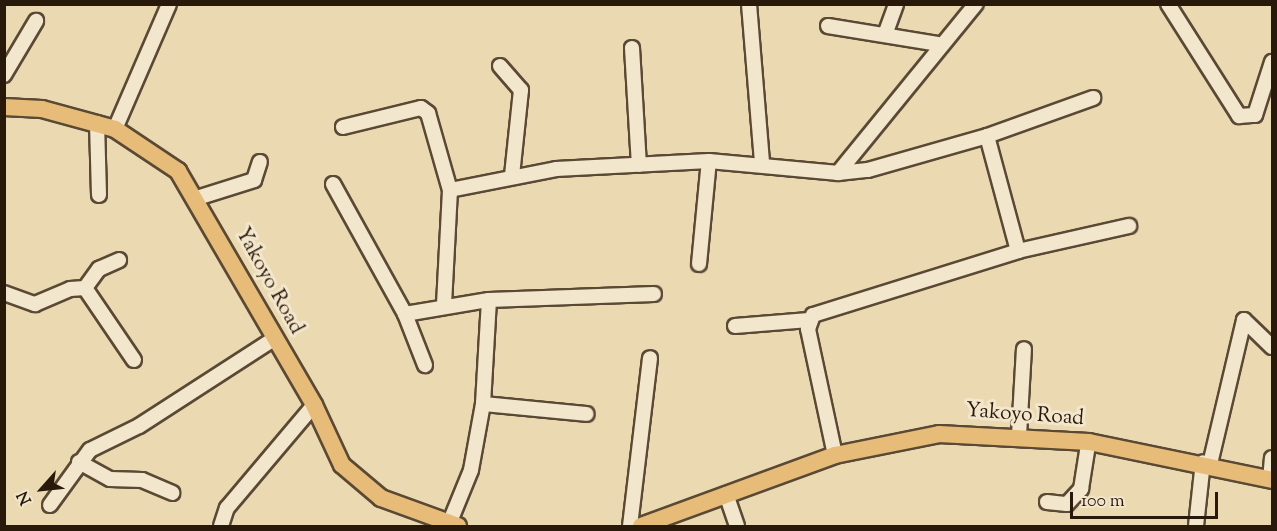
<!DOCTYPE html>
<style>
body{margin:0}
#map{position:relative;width:1277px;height:531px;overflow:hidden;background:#ebd9b1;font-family:"Sorts Mill Goudy",serif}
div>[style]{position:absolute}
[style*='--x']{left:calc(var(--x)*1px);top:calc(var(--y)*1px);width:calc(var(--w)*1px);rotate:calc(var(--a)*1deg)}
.roads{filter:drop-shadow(2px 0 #5a4934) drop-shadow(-2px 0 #5a4934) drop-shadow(0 2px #5a4934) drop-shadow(0 -2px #5a4934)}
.minor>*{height:14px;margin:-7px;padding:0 7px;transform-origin:7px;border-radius:7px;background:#f2e6cc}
.major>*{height:16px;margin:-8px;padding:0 8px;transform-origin:8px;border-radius:8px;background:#e6bc78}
span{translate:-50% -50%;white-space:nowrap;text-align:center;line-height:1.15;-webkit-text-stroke:6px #f2e6cc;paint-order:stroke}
.street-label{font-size:21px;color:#29190b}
.frame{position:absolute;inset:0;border:6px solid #29190b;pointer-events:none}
.north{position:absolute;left:12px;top:459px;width:60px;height:60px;-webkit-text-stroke:4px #f2e6cc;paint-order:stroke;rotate:243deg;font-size:16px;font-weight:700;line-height:24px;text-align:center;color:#29190b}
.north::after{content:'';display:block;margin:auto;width:21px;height:27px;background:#29190b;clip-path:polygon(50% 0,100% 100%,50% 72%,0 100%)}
.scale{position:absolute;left:1070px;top:492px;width:148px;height:27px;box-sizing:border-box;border:3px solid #29190b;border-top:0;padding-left:8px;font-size:18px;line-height:21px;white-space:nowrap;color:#29190b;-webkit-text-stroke:4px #f2e6cc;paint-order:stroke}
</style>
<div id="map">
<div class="roads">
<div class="minor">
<i style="--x:749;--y:4;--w:160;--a:85.3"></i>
<i style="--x:1168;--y:4;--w:133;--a:57.6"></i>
<i style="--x:1239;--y:116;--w:16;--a:-4"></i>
<i style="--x:1255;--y:115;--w:56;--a:-72.2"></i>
<i style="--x:828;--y:26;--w:111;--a:9.3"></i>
<i style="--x:886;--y:32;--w:30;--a:-70"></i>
<i style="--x:632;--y:48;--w:117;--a:86.6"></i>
<i style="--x:500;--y:66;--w:32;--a:49"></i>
<i style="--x:521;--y:90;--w:86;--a:96"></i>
<i style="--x:4;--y:75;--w:63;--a:-59.3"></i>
<i style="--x:97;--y:123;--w:72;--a:88.4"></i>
<i style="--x:343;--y:127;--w:80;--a:-13.7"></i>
<i style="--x:421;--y:108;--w:9;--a:36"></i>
<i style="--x:428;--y:113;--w:80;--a:74.1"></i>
<i style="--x:450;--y:190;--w:114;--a:93"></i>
<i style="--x:115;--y:129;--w:136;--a:-66.6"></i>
<i style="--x:987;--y:136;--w:119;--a:74.9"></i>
<i style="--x:838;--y:173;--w:218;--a:-50.8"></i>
<i style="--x:333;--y:184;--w:149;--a:61"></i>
<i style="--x:405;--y:314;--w:55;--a:68.6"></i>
<i style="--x:450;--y:190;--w:108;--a:-11.2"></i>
<i style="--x:556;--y:169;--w:153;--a:-3"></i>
<i style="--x:709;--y:161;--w:130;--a:5.3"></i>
<i style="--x:838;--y:173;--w:30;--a:-6"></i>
<i style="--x:868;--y:170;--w:124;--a:-15.9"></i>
<i style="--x:987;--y:136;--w:113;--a:-19.7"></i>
<i style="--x:197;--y:198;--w:60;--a:-17.5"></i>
<i style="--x:254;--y:180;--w:19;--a:-72"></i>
<i style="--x:699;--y:264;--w:103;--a:-84.5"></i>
<i style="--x:85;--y:288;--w:24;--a:-54"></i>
<i style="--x:99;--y:269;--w:22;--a:-24"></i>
<i style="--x:4;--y:293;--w:33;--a:20"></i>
<i style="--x:35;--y:304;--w:38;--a:-23"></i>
<i style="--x:70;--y:289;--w:15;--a:-4"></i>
<i style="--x:85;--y:288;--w:87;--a:55.8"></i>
<i style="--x:405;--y:314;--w:85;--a:-9.5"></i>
<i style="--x:489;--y:300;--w:165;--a:-2.1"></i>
<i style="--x:735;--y:326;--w:74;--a:-4.6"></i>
<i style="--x:483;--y:404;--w:104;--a:5.5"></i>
<i style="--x:1019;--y:435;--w:86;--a:-86.7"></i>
<i style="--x:835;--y:455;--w:129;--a:-102.1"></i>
<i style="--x:808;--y:329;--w:15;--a:-70"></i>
<i style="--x:813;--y:315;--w:215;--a:-17.3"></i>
<i style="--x:1018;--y:251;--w:114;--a:-12.7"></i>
<i style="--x:79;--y:462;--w:35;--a:29"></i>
<i style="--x:110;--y:479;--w:32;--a:2"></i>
<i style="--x:142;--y:480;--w:33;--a:23"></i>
<i style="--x:1210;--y:464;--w:148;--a:-76.7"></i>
<i style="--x:1244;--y:320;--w:39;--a:44"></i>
<i style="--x:1270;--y:480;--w:22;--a:-85"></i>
<i style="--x:726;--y:494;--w:34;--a:71"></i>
<i style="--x:1047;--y:502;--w:20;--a:6"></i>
<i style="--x:1067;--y:504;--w:21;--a:-47"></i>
<i style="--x:1081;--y:489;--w:45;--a:-81"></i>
<i style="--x:50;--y:505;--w:68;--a:-54"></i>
<i style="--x:90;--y:450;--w:55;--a:-26.1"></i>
<i style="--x:139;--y:426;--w:162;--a:-32.9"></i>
<i style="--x:449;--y:524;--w:58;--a:-67.8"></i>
<i style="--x:471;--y:470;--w:67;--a:-79.7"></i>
<i style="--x:483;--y:404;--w:104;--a:-86.7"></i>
<i style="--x:221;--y:526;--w:19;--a:-72"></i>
<i style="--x:227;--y:508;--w:135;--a:-49.8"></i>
<i style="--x:630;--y:526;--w:169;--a:-83.2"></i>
<i style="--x:1196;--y:526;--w:64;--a:-83.8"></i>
</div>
<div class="major">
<i style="--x:4;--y:107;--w:38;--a:3"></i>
<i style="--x:42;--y:109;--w:76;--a:15.3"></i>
<i style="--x:115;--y:129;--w:76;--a:33.7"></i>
<i style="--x:178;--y:171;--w:271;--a:59.8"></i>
<i style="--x:314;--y:405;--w:66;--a:65"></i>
<i style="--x:342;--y:465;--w:51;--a:40.2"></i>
<i style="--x:381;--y:498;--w:82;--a:20"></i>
<i style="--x:641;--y:526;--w:207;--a:-20.1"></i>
<i style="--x:835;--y:455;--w:106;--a:-11.4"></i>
<i style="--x:939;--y:434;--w:150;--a:3.1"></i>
<i style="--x:1089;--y:442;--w:187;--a:11.7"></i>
</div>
</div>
<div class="street-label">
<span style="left:269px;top:281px;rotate:61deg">Yakoyo Road</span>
<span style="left:1025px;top:415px;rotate:4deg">Yakoyo Road</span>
</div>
<div class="frame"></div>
<div class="north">N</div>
<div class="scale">100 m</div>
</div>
